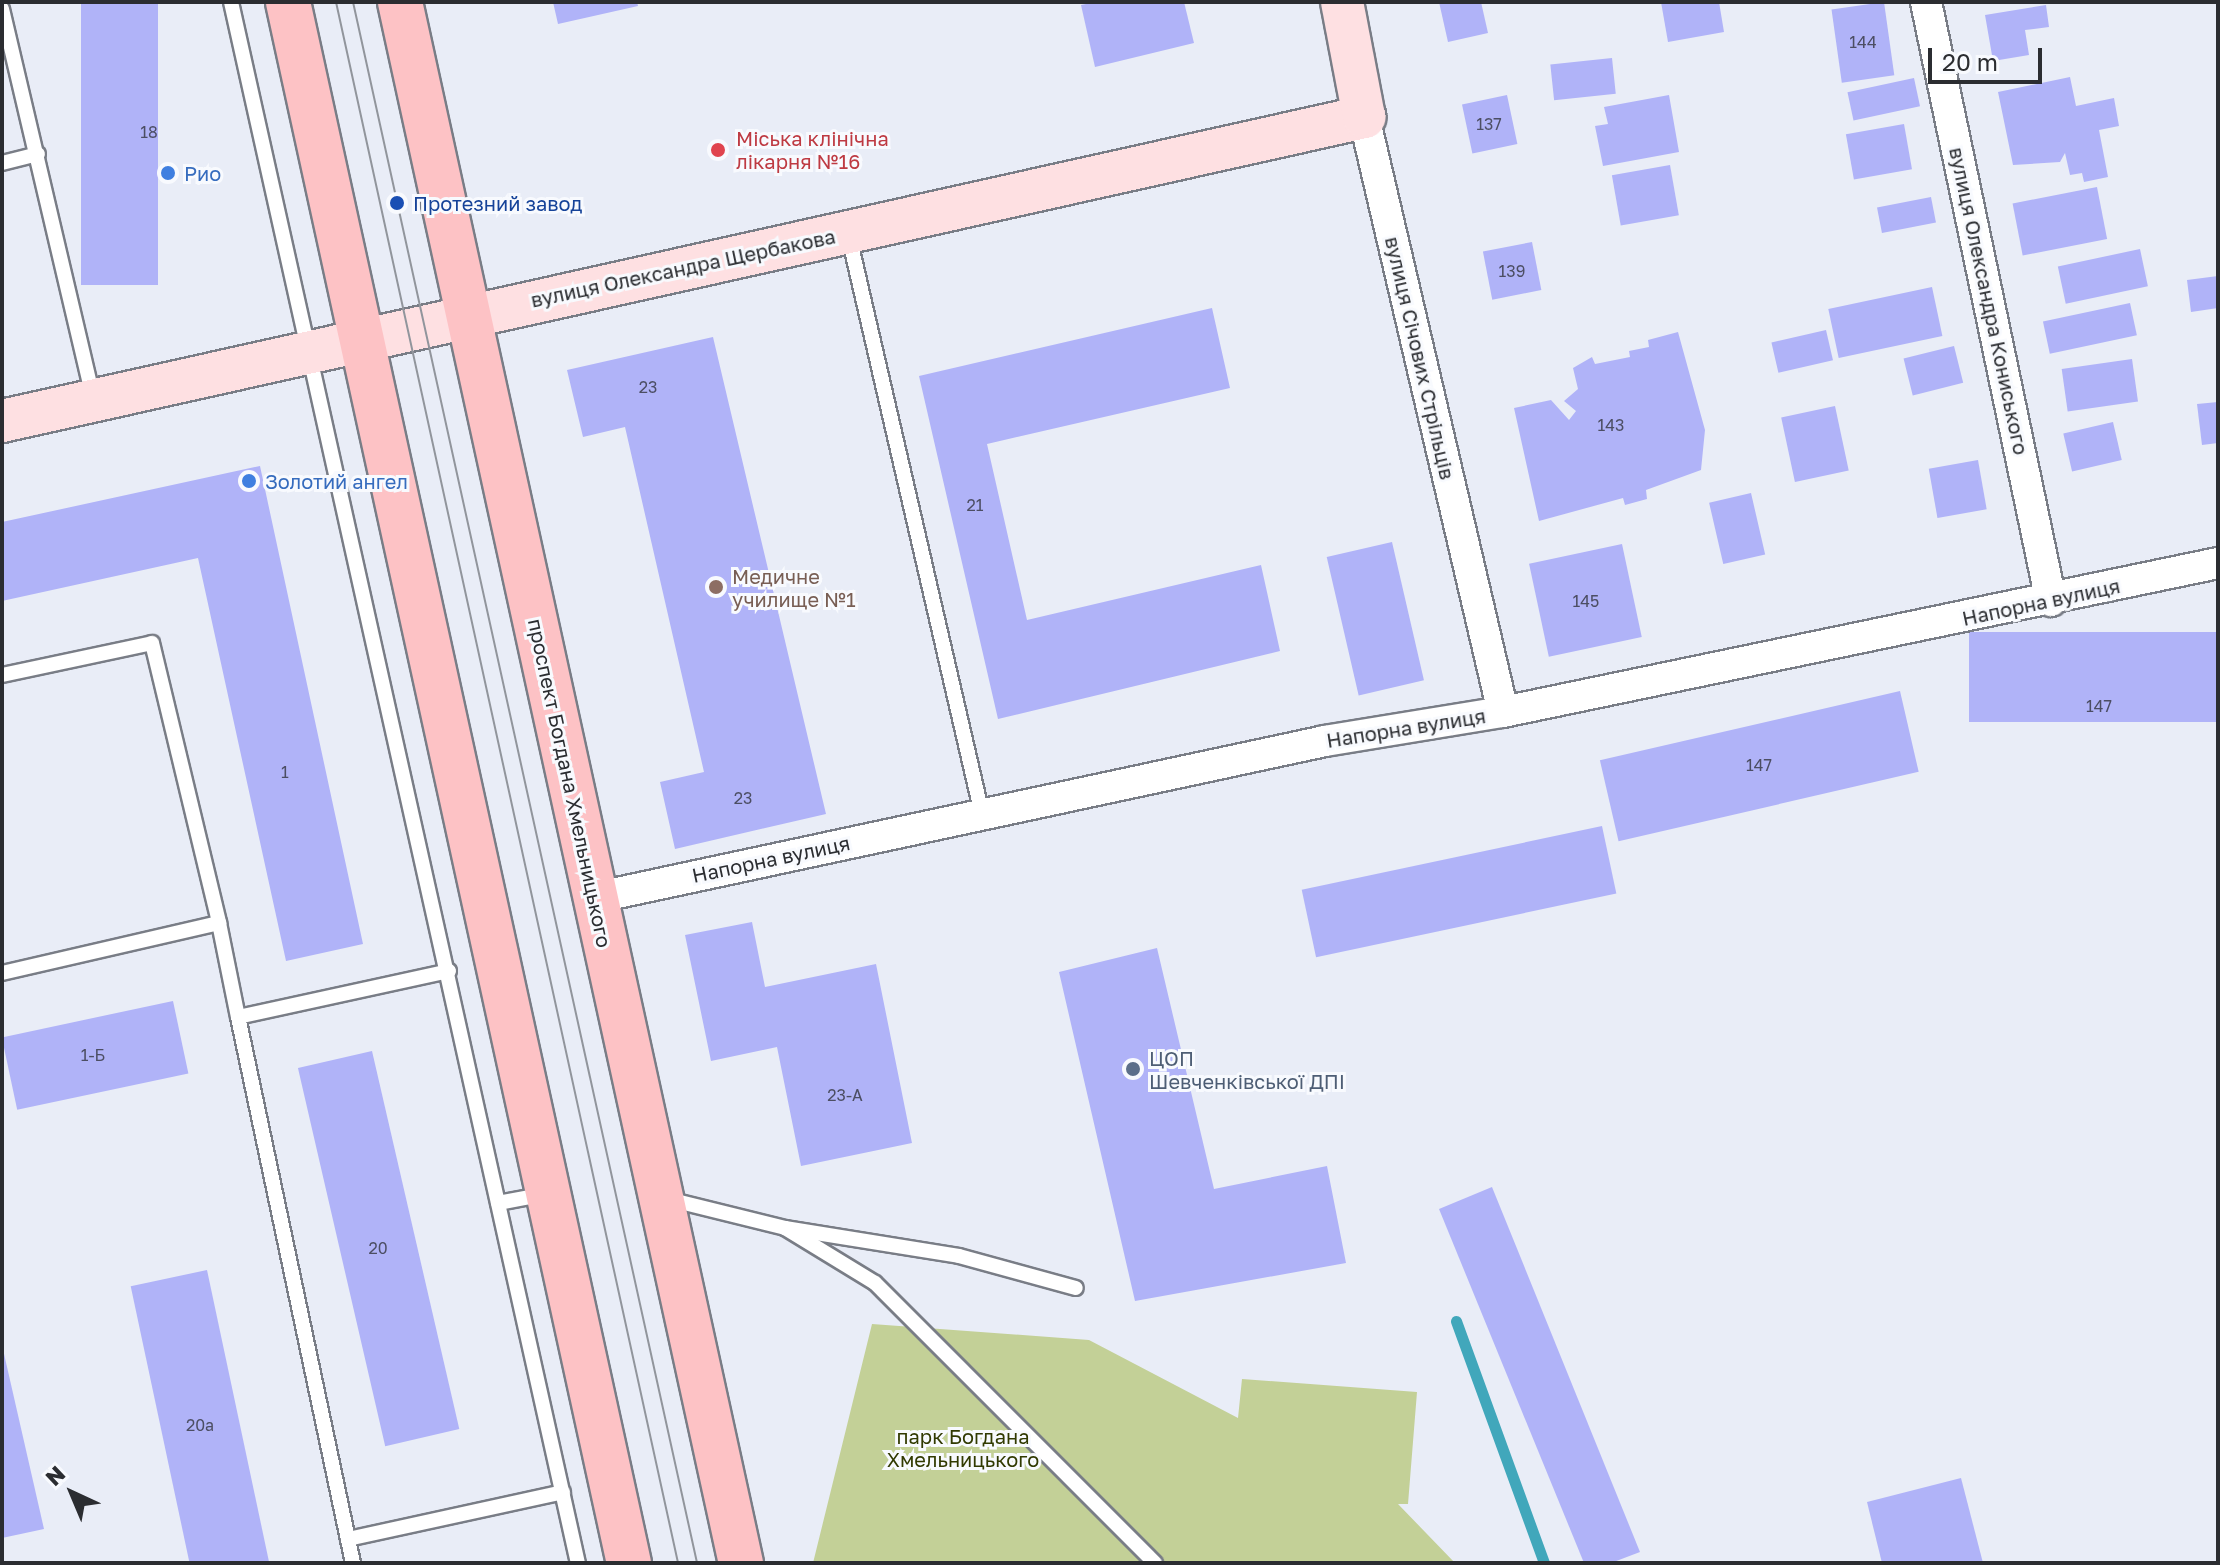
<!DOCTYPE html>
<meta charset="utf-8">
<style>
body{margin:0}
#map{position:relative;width:2220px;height:1565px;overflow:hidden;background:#e9edf7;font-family:"Golos Text",sans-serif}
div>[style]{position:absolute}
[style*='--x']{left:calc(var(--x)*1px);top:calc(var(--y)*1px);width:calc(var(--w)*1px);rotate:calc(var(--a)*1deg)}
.green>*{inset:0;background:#c3d097}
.stream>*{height:11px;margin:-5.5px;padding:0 5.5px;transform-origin:5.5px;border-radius:5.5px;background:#41a7bb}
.building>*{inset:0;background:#b0b3f8;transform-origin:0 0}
.roads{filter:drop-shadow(2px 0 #797d86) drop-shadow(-2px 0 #797d86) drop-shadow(0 2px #797d86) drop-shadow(0 -2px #797d86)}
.lane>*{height:14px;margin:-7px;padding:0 7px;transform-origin:7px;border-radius:7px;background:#fff}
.street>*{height:30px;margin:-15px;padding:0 15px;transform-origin:15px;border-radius:15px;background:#fff}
.secondary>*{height:42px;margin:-21px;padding:0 21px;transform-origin:21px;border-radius:21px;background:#fee0e2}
.primary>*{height:44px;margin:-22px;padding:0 22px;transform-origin:22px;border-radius:22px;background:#fdc2c5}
.tram>*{height:2px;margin:-1px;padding:0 1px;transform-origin:1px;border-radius:1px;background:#91959c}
.dots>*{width:22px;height:22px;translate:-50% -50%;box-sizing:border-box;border:4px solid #f8fafe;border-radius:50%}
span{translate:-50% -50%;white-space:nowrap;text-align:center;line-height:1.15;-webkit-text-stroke:6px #f8fafe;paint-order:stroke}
.number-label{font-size:16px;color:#4c4e63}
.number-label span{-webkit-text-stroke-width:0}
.health-label{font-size:20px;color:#be3a42}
.left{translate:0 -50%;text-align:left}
.shop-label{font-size:20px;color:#366cbe}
.transit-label{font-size:20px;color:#164399}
.street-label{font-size:20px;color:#2b2d31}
.education-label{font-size:20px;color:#785e54}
.service-label{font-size:20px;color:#4e5e75}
.park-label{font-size:20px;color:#313a01}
.frame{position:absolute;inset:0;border:4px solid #2b2d31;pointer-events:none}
.north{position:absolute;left:32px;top:1453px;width:80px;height:80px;-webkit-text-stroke:6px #f8fafe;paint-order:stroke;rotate:316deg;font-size:22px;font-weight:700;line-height:32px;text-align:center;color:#2b2d31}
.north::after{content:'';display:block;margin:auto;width:28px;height:36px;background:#2b2d31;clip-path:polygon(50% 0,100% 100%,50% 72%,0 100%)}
.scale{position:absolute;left:1928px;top:48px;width:114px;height:36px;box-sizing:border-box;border:4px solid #2b2d31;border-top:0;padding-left:10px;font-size:24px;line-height:28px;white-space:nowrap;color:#2b2d31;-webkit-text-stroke:6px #f8fafe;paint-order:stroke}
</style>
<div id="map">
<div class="green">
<i style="clip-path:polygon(872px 1324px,1089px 1340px,1238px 1418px,1242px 1379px,1417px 1392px,1408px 1504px,1398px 1504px,1455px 1563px,813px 1563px)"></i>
</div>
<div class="stream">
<i style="--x:1456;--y:1321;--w:258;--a:70"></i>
</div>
<div class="building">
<i style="left:81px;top:2px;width:77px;height:283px"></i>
<i style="clip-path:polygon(553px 2px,637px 2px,638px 6px,558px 24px)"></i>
<i style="clip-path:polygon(1096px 2px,1184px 2px,1194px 43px,1095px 67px,1081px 5px)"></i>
<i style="clip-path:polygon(1439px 2px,1481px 2px,1488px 33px,1448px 42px)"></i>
<i style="clip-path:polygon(1661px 2px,1719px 2px,1724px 32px,1668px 42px)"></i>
<i style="left:1884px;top:2px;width:74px;height:53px;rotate:82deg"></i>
<i style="clip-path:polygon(2046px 5px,2049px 27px,2025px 30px,2029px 55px,1993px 61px,1985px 15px)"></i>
<i style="left:1612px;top:58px;width:36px;height:62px;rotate:84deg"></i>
<i style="clip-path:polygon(2070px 77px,2076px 106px,2114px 98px,2119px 126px,2099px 130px,2108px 177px,2084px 182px,2082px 173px,2070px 175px,2065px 153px,2060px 162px,2013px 165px,1998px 92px)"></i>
<i style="left:1914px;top:78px;width:29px;height:68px;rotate:78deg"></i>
<i style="left:1507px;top:95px;width:50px;height:46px;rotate:78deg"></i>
<i style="clip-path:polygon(1669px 95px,1679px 152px,1603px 166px,1595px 126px,1608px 124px,1604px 107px)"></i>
<i style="left:1904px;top:124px;width:46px;height:59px;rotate:80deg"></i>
<i style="left:1670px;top:165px;width:51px;height:59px;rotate:80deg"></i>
<i style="left:2097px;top:187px;width:53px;height:86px;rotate:79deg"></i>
<i style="left:1931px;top:197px;width:26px;height:55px;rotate:79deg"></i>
<i style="left:1532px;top:242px;width:49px;height:50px;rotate:79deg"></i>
<i style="left:2140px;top:249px;width:38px;height:84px;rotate:78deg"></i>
<i style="clip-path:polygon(2218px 276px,2218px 308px,2191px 312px,2187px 280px)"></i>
<i style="left:1932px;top:287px;width:50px;height:106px;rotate:78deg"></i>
<i style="left:2130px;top:303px;width:33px;height:89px;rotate:78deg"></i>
<i style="clip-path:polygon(1212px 308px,1230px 388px,987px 444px,1027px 620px,1261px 565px,1280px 651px,998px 719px,919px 376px)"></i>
<i style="left:1826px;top:330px;width:31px;height:56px;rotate:77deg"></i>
<i style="clip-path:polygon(1678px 332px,1705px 430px,1701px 470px,1646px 490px,1647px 499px,1625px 505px,1623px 498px,1539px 521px,1514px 408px,1551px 400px,1569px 420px,1576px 411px,1564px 401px,1578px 389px,1573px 368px,1592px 357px,1595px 364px,1630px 357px,1629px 351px,1649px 347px,1648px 340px)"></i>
<i style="clip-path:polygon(713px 337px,826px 814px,675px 849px,660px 782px,704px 772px,625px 427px,583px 437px,567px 370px)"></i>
<i style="left:1954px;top:346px;width:38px;height:52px;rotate:76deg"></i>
<i style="left:2132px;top:359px;width:43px;height:71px;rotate:82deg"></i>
<i style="clip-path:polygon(2218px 402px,2218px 443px,2202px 445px,2197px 404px)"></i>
<i style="left:1835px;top:406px;width:66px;height:55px;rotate:78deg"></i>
<i style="left:2113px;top:422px;width:39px;height:51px;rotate:77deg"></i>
<i style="left:1978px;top:460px;width:50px;height:50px;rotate:80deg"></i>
<i style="clip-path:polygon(260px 466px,363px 944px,286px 961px,198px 558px,2px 601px,2px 522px)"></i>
<i style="left:1751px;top:493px;width:63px;height:43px;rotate:77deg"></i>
<i style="left:1392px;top:542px;width:142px;height:67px;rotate:77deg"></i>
<i style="left:1622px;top:544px;width:95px;height:95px;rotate:78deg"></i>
<i style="left:2218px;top:632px;width:90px;height:249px;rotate:90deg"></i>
<i style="left:1900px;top:691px;width:83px;height:308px;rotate:77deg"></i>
<i style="left:1602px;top:826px;width:69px;height:307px;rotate:78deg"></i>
<i style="clip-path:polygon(752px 922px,765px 987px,876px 964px,912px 1143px,801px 1166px,777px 1047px,711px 1061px,685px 935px)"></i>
<i style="clip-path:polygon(1157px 948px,1214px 1189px,1327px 1166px,1346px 1263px,1135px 1301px,1059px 972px)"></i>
<i style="left:173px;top:1001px;width:74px;height:175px;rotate:78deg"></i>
<i style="left:372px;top:1051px;width:388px;height:76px;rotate:77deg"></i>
<i style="clip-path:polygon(1492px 1187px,1640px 1552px,1611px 1563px,1584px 1563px,1439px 1209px)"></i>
<i style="left:207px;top:1270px;width:300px;height:78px;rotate:78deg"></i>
<i style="clip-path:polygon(2px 1345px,44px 1529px,2px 1538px)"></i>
<i style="clip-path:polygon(1961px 1478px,1983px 1563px,1882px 1563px,1867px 1502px)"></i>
</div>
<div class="roads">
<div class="lane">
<i style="--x:231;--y:2;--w:1599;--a:77.47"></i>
<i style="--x:2;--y:9;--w:398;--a:76.8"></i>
<i style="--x:2;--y:163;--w:37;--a:-14"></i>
<i style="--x:849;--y:237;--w:592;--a:77.02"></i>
<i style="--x:2;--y:675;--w:153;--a:-12"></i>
<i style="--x:152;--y:643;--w:288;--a:76.5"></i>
<i style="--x:2;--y:973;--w:223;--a:-13"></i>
<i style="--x:219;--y:923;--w:96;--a:78.6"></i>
<i style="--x:238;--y:1017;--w:216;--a:-12.3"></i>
<i style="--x:238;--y:1017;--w:558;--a:78.11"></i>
<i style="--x:668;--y:1199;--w:121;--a:13.9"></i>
<i style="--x:785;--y:1228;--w:176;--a:9.1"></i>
<i style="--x:959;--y:1256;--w:121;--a:15.3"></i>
<i style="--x:498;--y:1203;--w:48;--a:-10.8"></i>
<i style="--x:785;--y:1228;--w:105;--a:31.4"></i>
<i style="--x:875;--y:1283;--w:396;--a:45"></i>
<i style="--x:348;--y:1539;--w:220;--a:-12.3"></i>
</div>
<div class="street">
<i style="--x:1926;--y:2;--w:612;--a:78.21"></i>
<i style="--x:1364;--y:117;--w:611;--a:76.85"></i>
<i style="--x:594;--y:898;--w:748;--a:-12.12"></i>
<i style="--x:1325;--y:741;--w:180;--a:-9.3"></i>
<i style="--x:1503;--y:712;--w:730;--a:-11.77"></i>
</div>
<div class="secondary">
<i style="--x:2;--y:421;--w:1396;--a:-12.58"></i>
<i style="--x:1364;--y:117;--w:117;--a:-100.8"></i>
</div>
<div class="primary">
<i style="--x:288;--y:2;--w:1598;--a:77.68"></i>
<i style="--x:400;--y:2;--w:1598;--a:77.68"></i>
</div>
</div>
<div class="tram">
<i style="--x:336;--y:2;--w:1598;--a:77.64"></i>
<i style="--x:353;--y:2;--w:1598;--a:77.57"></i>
</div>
<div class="dots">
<i style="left:718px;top:150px;background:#e0444e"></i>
<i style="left:168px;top:173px;background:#3f7fe0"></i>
<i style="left:397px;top:203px;background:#1a4fb4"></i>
<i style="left:249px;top:481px;background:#3f7fe0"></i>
<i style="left:716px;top:587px;background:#8d6e63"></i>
<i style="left:1133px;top:1069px;background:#5c6f8a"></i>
</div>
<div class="number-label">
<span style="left:1863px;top:42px">144</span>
<span style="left:1489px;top:124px">137</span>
<span style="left:149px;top:132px">18</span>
<span style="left:1512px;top:271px">139</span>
<span style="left:648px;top:387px">23</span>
<span style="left:1611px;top:425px">143</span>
<span style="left:975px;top:505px">21</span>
<span style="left:1586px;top:601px">145</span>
<span style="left:2099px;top:706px">147</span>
<span style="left:1759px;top:765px">147</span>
<span style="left:285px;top:772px">1</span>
<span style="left:743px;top:798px">23</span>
<span style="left:93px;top:1055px">1-Б</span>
<span style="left:845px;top:1095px">23-А</span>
<span style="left:378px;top:1248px">20</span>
<span style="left:200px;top:1425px">20а</span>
</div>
<div class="health-label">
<span class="left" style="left:736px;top:150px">Міська клінічна<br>лікарня №16</span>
</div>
<div class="shop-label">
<span class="left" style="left:184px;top:173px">Рио</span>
<span class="left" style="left:265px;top:481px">Золотий ангел</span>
</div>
<div class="transit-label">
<span class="left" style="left:413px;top:203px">Протезний завод</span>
</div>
<div class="street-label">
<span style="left:683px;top:268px;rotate:-12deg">вулиця Олександра Щербакова</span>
<span style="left:1989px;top:301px;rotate:78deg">вулиця Олександра Кониського</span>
<span style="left:1420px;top:358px;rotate:77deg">вулиця Січових Стрільців</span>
<span style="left:2041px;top:602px;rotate:-12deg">Напорна вулиця</span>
<span style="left:1406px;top:728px;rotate:-9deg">Напорна вулиця</span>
<span style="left:570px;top:783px;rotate:78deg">проспект Богдана Хмельницького</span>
<span style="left:771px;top:859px;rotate:-12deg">Напорна вулиця</span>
</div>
<div class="education-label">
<span class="left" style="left:732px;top:588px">Медичне<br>училище №1</span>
</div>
<div class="service-label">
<span class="left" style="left:1149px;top:1070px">ЦОП<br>Шевченківської ДПІ</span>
</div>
<div class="park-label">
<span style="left:963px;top:1448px">парк Богдана<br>Хмельницького</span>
</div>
<div class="frame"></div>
<div class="north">N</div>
<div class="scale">20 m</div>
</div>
